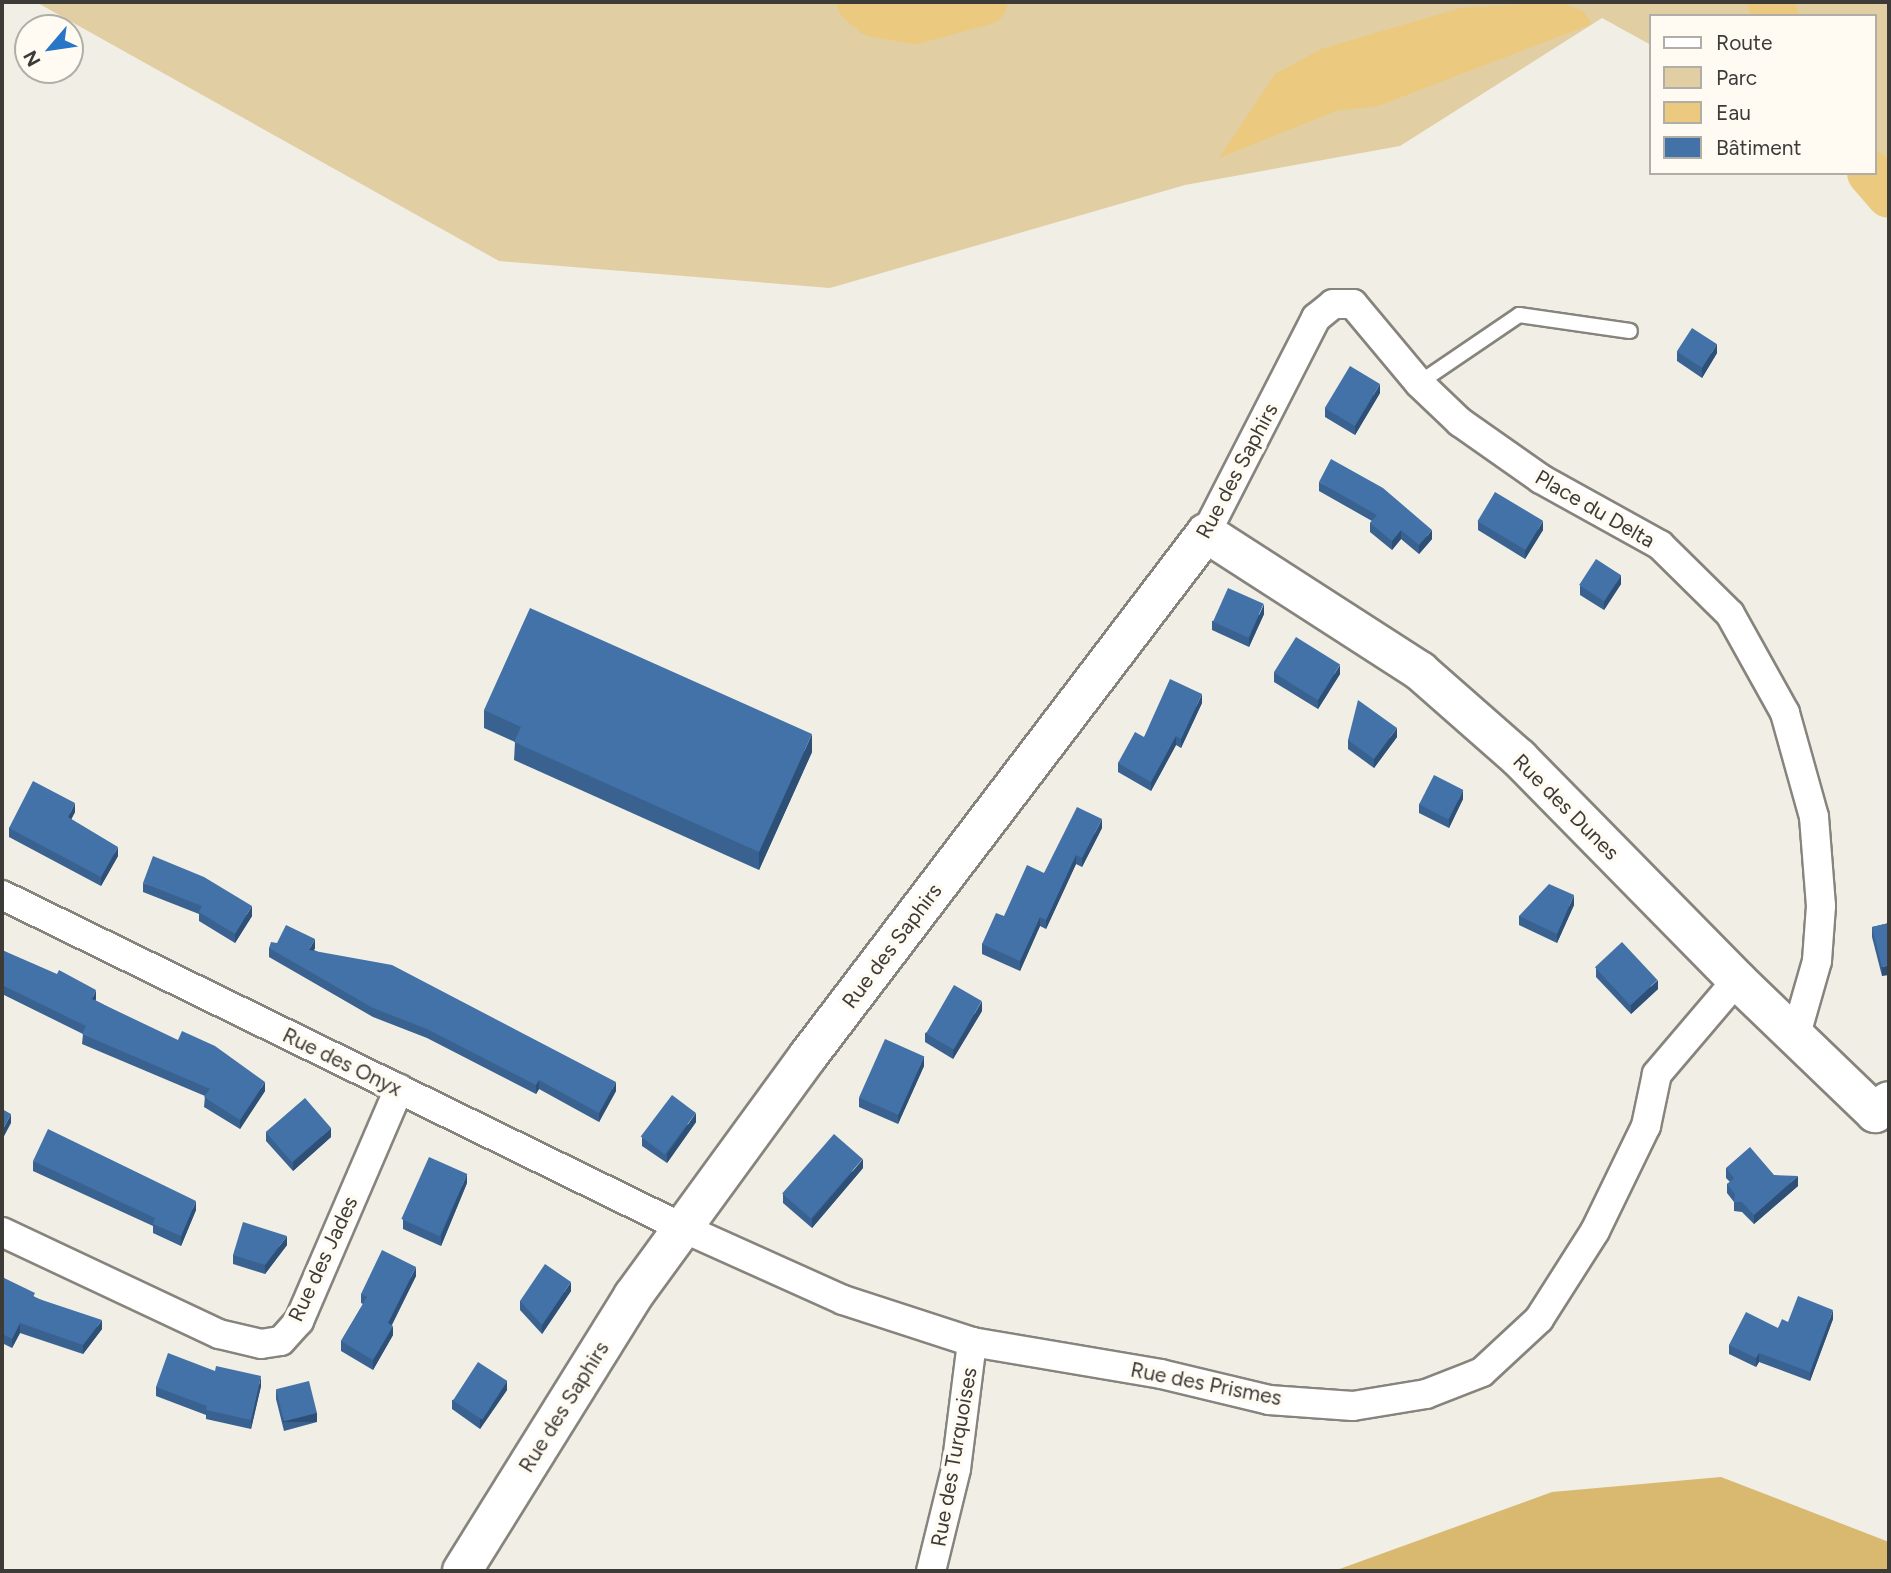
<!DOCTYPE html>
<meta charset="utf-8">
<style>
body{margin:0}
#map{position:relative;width:1891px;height:1573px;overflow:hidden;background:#f1eee6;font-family:Figtree,sans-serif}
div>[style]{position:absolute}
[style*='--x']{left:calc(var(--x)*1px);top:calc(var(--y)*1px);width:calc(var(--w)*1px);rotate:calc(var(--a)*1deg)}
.green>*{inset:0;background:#e2cea3}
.forest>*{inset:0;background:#d9b86f}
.water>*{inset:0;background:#ebca80}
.river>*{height:46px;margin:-23px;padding:0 23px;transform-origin:23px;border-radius:23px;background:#ebca80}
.roads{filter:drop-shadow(2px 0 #87847d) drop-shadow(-2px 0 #87847d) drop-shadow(0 2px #87847d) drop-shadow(0 -2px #87847d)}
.lane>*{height:14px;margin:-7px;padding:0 7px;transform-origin:7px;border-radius:7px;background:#fff}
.street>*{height:28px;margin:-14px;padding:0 14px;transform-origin:14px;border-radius:14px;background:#fff}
.secondary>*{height:38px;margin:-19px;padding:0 19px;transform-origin:19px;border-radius:19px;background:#fff}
.wall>*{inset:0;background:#396290}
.shaded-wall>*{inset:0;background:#2e5076;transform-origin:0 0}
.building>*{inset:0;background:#4272a8;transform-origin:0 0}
span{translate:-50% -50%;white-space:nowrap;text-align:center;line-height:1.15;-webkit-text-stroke:7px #fffbf3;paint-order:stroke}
.street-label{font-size:21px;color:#3c3b38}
.frame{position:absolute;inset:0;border:4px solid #3c3b38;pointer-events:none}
.legend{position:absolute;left:1649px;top:14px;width:228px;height:161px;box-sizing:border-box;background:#fffbf3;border:2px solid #b1aea8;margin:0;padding:9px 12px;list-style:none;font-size:21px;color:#3c3b38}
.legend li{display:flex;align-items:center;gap:14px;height:35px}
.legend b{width:35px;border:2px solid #b1aea8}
.north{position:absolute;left:14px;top:14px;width:70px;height:70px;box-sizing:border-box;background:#fffbf3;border:2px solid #b1aea8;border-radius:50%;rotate:241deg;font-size:19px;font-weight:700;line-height:28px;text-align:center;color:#3c3b38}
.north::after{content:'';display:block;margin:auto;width:24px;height:32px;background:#2876c6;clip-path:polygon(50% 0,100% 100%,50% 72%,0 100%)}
</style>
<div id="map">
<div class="green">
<i style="clip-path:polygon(36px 2px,1889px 2px,1889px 176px,1875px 168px,1875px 16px,1651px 16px,1651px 45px,1602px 18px,1400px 146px,1185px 185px,830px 288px,499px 261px)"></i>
</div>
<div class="forest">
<i style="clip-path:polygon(1721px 1477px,1889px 1542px,1889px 1571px,1334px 1571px,1552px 1492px)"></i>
</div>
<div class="water">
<i style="clip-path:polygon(1559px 2px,1583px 11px,1592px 24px,1378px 106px,1336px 111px,1219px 158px,1275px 74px,1321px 49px,1460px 8px)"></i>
</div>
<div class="river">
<i style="--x:860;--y:2;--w:19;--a:39"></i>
<i style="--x:875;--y:14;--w:40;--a:10"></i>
<i style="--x:914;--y:21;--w:73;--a:-15"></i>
<i style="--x:1770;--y:2;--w:15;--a:67"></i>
<i style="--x:1870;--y:173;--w:29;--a:49"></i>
</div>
<div class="roads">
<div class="lane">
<i style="--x:1419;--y:383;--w:121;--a:-34.2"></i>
<i style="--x:1519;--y:315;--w:112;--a:8.2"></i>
</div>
<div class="street">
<i style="--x:1206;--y:533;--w:242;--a:-62.9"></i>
<i style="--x:1316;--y:318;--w:22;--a:-39"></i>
<i style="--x:1333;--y:304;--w:20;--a:0"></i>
<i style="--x:1353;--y:304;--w:103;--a:50.1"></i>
<i style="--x:1419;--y:383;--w:57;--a:43.6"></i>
<i style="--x:1460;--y:422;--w:99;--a:35.1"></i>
<i style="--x:1541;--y:479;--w:136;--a:29"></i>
<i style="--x:1660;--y:545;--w:98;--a:44.6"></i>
<i style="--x:1730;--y:614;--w:113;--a:60.9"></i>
<i style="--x:1785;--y:713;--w:108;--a:74.4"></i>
<i style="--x:1814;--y:817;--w:89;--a:85.5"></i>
<i style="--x:1821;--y:906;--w:55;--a:94.2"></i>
<i style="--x:1817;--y:961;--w:76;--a:106"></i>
<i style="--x:2;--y:895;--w:758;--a:26.06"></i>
<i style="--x:683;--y:1228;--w:175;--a:24.2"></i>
<i style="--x:843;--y:1300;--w:136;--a:18"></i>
<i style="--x:972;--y:1342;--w:192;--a:9.6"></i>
<i style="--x:1161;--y:1374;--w:111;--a:13.5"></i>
<i style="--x:1269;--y:1400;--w:84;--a:4.1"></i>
<i style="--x:1353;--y:1406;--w:74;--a:-9.3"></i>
<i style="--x:1426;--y:1394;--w:60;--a:-21.4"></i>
<i style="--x:1482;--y:1372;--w:78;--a:-42.9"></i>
<i style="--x:1539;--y:1319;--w:104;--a:-57.5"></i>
<i style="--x:1595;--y:1231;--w:117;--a:-64.1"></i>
<i style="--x:1646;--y:1126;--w:53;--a:-78.1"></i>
<i style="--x:1657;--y:1074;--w:123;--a:-49.6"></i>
<i style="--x:2;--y:1232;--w:240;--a:25.2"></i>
<i style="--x:219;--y:1334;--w:43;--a:13.4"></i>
<i style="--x:261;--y:1344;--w:20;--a:-9"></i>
<i style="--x:281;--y:1341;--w:27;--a:-48"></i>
<i style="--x:299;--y:1321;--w:253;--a:-66.7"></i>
<i style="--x:931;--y:1571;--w:105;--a:-76.2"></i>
<i style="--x:956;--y:1469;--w:128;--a:-82.8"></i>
</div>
<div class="secondary">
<i style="--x:462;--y:1571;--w:324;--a:-58.1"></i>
<i style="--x:633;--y:1296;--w:297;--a:-53.9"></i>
<i style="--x:808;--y:1056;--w:657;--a:-52.73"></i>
<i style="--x:1206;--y:533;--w:255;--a:32.8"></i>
<i style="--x:1420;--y:671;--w:132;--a:41.3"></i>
<i style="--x:1519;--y:758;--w:311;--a:45.5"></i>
<i style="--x:1737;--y:980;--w:192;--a:43.9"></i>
<i style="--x:1875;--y:1113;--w:18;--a:-41"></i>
</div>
</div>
<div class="wall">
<i style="clip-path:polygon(1677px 352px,1717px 353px,1702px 378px,1677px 361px)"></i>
<i style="clip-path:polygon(1380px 393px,1355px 435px,1325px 417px,1325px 408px)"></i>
<i style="clip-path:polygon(1319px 482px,1432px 539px,1419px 554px,1401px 539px,1392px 550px,1370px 532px,1370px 523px,1372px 521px,1319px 491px)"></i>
<i style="clip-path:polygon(1478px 521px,1543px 530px,1525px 559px,1478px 530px)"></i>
<i style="clip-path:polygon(1621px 584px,1604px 610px,1580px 595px,1580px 586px)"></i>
<i style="clip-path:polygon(1264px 614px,1249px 647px,1212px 630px,1212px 621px)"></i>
<i style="clip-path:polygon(1274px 673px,1340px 674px,1318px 709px,1274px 682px)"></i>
<i style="clip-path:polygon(1202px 703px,1181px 748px,1176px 745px,1151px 791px,1118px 772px,1118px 763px,1144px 737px)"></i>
<i style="clip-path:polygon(484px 710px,812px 752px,759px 870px,514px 760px,515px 742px,484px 728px)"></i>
<i style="clip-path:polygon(1397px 737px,1374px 768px,1348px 749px,1348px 740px)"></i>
<i style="clip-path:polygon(1463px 799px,1449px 828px,1419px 813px,1419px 804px)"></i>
<i style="clip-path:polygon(75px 812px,71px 819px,118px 856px,101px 886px,9px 837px,9px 828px)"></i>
<i style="clip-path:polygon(1102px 828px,1082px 867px,1076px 864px,1046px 929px,1040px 926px,1020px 971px,982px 954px,982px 944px,1044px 873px)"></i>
<i style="clip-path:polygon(143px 883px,252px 916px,235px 943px,199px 921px,199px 914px,143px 892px)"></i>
<i style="clip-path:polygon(1574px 905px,1557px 943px,1519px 925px,1519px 916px)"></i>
<i style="clip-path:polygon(1889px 923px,1882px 976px,1872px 937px,1872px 927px)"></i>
<i style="clip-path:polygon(269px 948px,315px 948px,314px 950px,616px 1091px,599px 1122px,539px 1089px,536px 1094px,427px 1038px,373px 1017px,269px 957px)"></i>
<i style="clip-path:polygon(2px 950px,96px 999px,95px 1000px,265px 1091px,240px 1129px,204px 1107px,205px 1096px,82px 1044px,83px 1034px,2px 994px)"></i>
<i style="clip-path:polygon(1596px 968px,1658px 989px,1631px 1014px,1596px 977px)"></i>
<i style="clip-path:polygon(982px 1011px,953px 1059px,925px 1042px,925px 1033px)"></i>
<i style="clip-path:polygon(924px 1066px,898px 1124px,859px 1107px,859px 1098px)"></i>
<i style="clip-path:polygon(696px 1122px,667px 1163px,642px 1146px,642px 1137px)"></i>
<i style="clip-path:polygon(266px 1132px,331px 1137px,293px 1171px,266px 1141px)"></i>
<i style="clip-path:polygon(33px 1161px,196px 1210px,181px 1246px,153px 1233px,153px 1226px,33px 1171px)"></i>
<i style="clip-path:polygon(863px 1168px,812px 1228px,783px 1203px,783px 1194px)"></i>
<i style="clip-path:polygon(1726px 1168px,1774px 1175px,1798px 1186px,1754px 1224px,1742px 1212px,1734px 1211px,1734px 1202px,1727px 1193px,1727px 1184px,1730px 1182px,1726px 1178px)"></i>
<i style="clip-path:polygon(467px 1183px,441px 1246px,403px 1229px,403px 1220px)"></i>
<i style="clip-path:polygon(287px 1245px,265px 1274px,233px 1264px,233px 1255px)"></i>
<i style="clip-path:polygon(416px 1276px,392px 1325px,393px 1335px,373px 1370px,341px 1351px,341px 1341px,363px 1304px,361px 1303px,361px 1294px)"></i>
<i style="clip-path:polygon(2px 1277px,35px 1297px,102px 1329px,83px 1354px,20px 1333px,12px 1348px,2px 1343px)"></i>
<i style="clip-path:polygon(571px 1291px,542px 1334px,520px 1310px,520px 1301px)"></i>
<i style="clip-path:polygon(1833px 1319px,1810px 1381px,1759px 1362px,1756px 1367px,1729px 1354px,1729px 1345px,1778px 1328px,1788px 1322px)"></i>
<i style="clip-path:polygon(215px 1371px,261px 1386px,251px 1429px,206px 1419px,206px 1415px,156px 1396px,156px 1387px)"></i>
<i style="clip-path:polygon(276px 1390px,317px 1422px,284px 1431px,276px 1399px)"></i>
<i style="clip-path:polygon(507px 1390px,480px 1429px,452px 1409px,452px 1400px)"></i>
</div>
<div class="shaded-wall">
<i style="clip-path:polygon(1717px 344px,1717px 353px,1702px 378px,1702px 368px)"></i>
<i style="clip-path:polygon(1380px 384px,1380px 393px,1355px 435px,1355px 426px)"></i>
<i style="clip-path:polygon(1543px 521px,1543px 530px,1525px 559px,1525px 550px)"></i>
<i style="clip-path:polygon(1401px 530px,1401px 539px,1392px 550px,1392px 541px)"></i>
<i style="clip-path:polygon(1432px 530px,1432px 539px,1419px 554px,1419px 545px)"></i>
<i style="clip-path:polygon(1621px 575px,1621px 584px,1604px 610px,1604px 601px)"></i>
<i style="clip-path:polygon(1264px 604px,1264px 614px,1249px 647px,1249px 638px)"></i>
<i style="clip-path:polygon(1340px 665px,1340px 674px,1318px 709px,1318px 700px)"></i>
<i style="clip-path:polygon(1202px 694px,1202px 703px,1181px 748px,1181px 739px)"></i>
<i style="clip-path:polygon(1397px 728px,1397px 737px,1374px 768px,1374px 759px)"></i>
<i style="clip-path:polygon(812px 734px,812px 752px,759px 870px,759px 852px)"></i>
<i style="clip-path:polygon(1176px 736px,1176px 745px,1151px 791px,1151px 782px)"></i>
<i style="clip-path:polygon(1463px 790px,1463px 799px,1449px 828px,1449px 819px)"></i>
<i style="clip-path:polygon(75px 803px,75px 812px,68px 826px,68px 817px)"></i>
<i style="clip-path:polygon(1102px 819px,1102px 828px,1082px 867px,1082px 858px)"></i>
<i style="clip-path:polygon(118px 847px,118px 856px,101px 886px,101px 877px)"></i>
<i style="clip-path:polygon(1076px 855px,1076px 864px,1046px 929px,1046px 920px)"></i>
<i style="clip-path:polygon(1574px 895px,1574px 905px,1557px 943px,1557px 934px)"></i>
<i style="clip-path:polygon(252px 906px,252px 916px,235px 943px,235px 934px)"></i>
<i style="clip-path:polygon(1040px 917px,1040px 926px,1020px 971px,1020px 961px)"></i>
<i style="clip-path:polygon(315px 939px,315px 948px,309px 959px,309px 950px)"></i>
<i style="clip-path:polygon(1889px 965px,1889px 975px,1882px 976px,1882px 967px)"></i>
<i style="clip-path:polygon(1658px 980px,1658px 989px,1631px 1014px,1631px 1005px)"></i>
<i style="clip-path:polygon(96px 990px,96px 999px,92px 1008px,92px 999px)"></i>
<i style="clip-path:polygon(982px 1001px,982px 1011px,953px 1059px,953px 1050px)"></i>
<i style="clip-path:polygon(924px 1056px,924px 1066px,898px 1124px,898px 1115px)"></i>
<i style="clip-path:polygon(539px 1080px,539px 1089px,536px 1094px,536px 1085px)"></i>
<i style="clip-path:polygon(265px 1082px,265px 1091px,240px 1129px,240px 1120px)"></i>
<i style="clip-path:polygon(616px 1082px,616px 1091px,599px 1122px,599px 1113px)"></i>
<i style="clip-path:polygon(696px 1113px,696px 1122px,667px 1163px,667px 1154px)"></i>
<i style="clip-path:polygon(11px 1114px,11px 1123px,2px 1140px,2px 1131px)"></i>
<i style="clip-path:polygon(331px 1128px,331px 1137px,293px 1171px,293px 1162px)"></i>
<i style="clip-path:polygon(863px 1159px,863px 1168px,812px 1228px,812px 1219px)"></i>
<i style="clip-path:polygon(467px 1174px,467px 1183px,441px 1246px,441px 1236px)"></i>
<i style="clip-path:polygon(1798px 1176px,1798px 1186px,1754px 1224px,1754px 1215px)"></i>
<i style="clip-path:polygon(196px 1201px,196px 1210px,181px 1246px,181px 1236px)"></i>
<i style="clip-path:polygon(287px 1236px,287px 1245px,265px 1274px,265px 1265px)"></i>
<i style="clip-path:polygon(416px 1267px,416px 1276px,388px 1332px,388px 1323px)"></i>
<i style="clip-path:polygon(571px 1282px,571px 1291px,542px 1334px,542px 1325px)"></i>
<i style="clip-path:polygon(1833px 1310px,1833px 1319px,1810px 1381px,1810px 1372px)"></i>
<i style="clip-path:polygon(102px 1320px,102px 1329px,83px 1354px,83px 1345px)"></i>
<i style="clip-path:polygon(20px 1323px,20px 1333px,12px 1348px,12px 1339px)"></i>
<i style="clip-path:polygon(393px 1326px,393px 1335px,373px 1370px,373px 1360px)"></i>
<i style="clip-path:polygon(1759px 1353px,1759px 1362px,1756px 1367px,1756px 1358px)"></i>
<i style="clip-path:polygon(261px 1376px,261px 1386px,251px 1429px,251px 1420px)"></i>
<i style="clip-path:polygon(507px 1381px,507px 1390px,480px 1429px,480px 1419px)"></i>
<i style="left:317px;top:1413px;width:9px;height:34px;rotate:90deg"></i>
</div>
<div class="building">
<i style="left:1692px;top:328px;width:30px;height:28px;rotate:33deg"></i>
<i style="left:1350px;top:366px;width:35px;height:49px;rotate:31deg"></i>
<i style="clip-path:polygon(1331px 459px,1383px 488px,1432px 530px,1419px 545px,1401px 530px,1392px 541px,1370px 523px,1377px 515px,1319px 482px)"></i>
<i style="left:1495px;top:492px;width:56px;height:34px;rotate:31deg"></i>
<i style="left:1596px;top:559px;width:30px;height:31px;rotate:33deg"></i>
<i style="left:1228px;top:588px;width:39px;height:37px;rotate:24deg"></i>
<i style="clip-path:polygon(530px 608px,812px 734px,759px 852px,514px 742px,521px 727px,484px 710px)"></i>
<i style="left:1296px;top:637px;width:52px;height:42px;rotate:32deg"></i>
<i style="clip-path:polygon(1170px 679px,1202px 694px,1181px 739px,1176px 736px,1151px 782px,1118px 763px,1135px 732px,1144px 737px)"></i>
<i style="clip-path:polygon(1358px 700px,1397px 728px,1374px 759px,1348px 740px)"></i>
<i style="left:1434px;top:775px;width:33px;height:33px;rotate:27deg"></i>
<i style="clip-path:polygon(33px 781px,75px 803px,68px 817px,118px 847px,101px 877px,9px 828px)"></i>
<i style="clip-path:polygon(1077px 807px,1102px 819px,1082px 858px,1076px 855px,1046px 920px,1040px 917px,1020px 961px,982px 944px,996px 913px,1004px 916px,1027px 865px,1044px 873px)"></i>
<i style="clip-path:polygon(153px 856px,204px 877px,252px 906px,235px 934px,199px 912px,202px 906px,143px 883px)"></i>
<i style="clip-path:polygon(1549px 884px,1574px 895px,1557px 934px,1519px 916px)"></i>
<i style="clip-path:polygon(1889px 923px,1889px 965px,1882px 967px,1872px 927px)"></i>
<i style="clip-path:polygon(286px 925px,315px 939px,309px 950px,392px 965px,616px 1082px,599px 1113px,539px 1080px,536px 1085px,427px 1029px,373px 1008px,269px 948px,271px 942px,277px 943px)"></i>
<i style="left:1622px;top:942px;width:52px;height:37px;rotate:47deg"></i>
<i style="clip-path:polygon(2px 950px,57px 974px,59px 970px,96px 990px,92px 999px,178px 1040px,182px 1031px,215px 1046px,265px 1082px,240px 1120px,204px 1097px,210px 1089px,82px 1034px,86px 1026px,2px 985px)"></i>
<i style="left:954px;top:985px;width:32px;height:56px;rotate:30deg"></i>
<i style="left:885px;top:1039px;width:43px;height:64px;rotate:24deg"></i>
<i style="left:672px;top:1095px;width:30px;height:52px;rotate:37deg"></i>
<i style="left:305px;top:1098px;width:40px;height:52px;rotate:49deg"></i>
<i style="clip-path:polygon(2px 1109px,11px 1114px,2px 1131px)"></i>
<i style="clip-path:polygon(48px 1129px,196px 1201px,181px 1236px,153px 1224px,155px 1218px,33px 1161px)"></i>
<i style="left:834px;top:1134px;width:38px;height:79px;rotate:41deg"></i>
<i style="clip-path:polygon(1750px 1147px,1774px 1175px,1798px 1176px,1754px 1215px,1742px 1202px,1734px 1202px,1735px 1194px,1727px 1184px,1734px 1178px,1726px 1168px)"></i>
<i style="left:429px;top:1157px;width:42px;height:68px;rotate:24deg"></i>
<i style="clip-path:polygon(243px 1222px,287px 1236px,265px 1265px,233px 1255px)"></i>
<i style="clip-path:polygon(382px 1250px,416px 1267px,388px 1323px,393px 1326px,373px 1360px,341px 1341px,367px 1297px,361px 1294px)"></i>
<i style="clip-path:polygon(545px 1264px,571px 1282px,542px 1325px,520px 1301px)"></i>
<i style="clip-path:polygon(2px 1277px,35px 1293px,33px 1297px,102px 1320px,83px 1345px,20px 1323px,12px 1339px,2px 1334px)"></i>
<i style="clip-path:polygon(1798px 1296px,1833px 1310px,1810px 1372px,1759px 1353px,1756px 1358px,1729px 1345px,1746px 1312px,1778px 1328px,1782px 1319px,1788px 1322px)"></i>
<i style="clip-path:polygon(168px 1353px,215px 1371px,216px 1366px,261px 1376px,251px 1420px,206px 1410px,207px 1406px,156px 1387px)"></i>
<i style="left:478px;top:1362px;width:35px;height:46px;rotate:33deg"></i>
<i style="left:309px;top:1381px;width:33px;height:34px;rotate:76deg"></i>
</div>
<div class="street-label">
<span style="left:1237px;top:471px;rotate:-62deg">Rue des Saphirs</span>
<span style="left:1595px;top:509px;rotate:30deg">Place du Delta</span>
<span style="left:1566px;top:807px;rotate:45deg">Rue des Dunes</span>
<span style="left:892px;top:946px;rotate:-53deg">Rue des Saphirs</span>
<span style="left:342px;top:1062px;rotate:26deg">Rue des Onyx</span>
<span style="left:323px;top:1259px;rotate:-65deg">Rue des Jades</span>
<span style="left:1206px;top:1384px;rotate:11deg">Rue des Prismes</span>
<span style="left:564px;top:1407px;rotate:-58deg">Rue des Saphirs</span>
<span style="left:954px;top:1457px;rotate:-80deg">Rue des Turquoises</span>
</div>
<div class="frame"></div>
<ul class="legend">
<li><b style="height:9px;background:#fff"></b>Route</li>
<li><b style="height:19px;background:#e2cea3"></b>Parc</li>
<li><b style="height:19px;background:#ebca80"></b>Eau</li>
<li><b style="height:19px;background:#4272a8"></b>Bâtiment</li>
</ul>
<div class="north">N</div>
</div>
